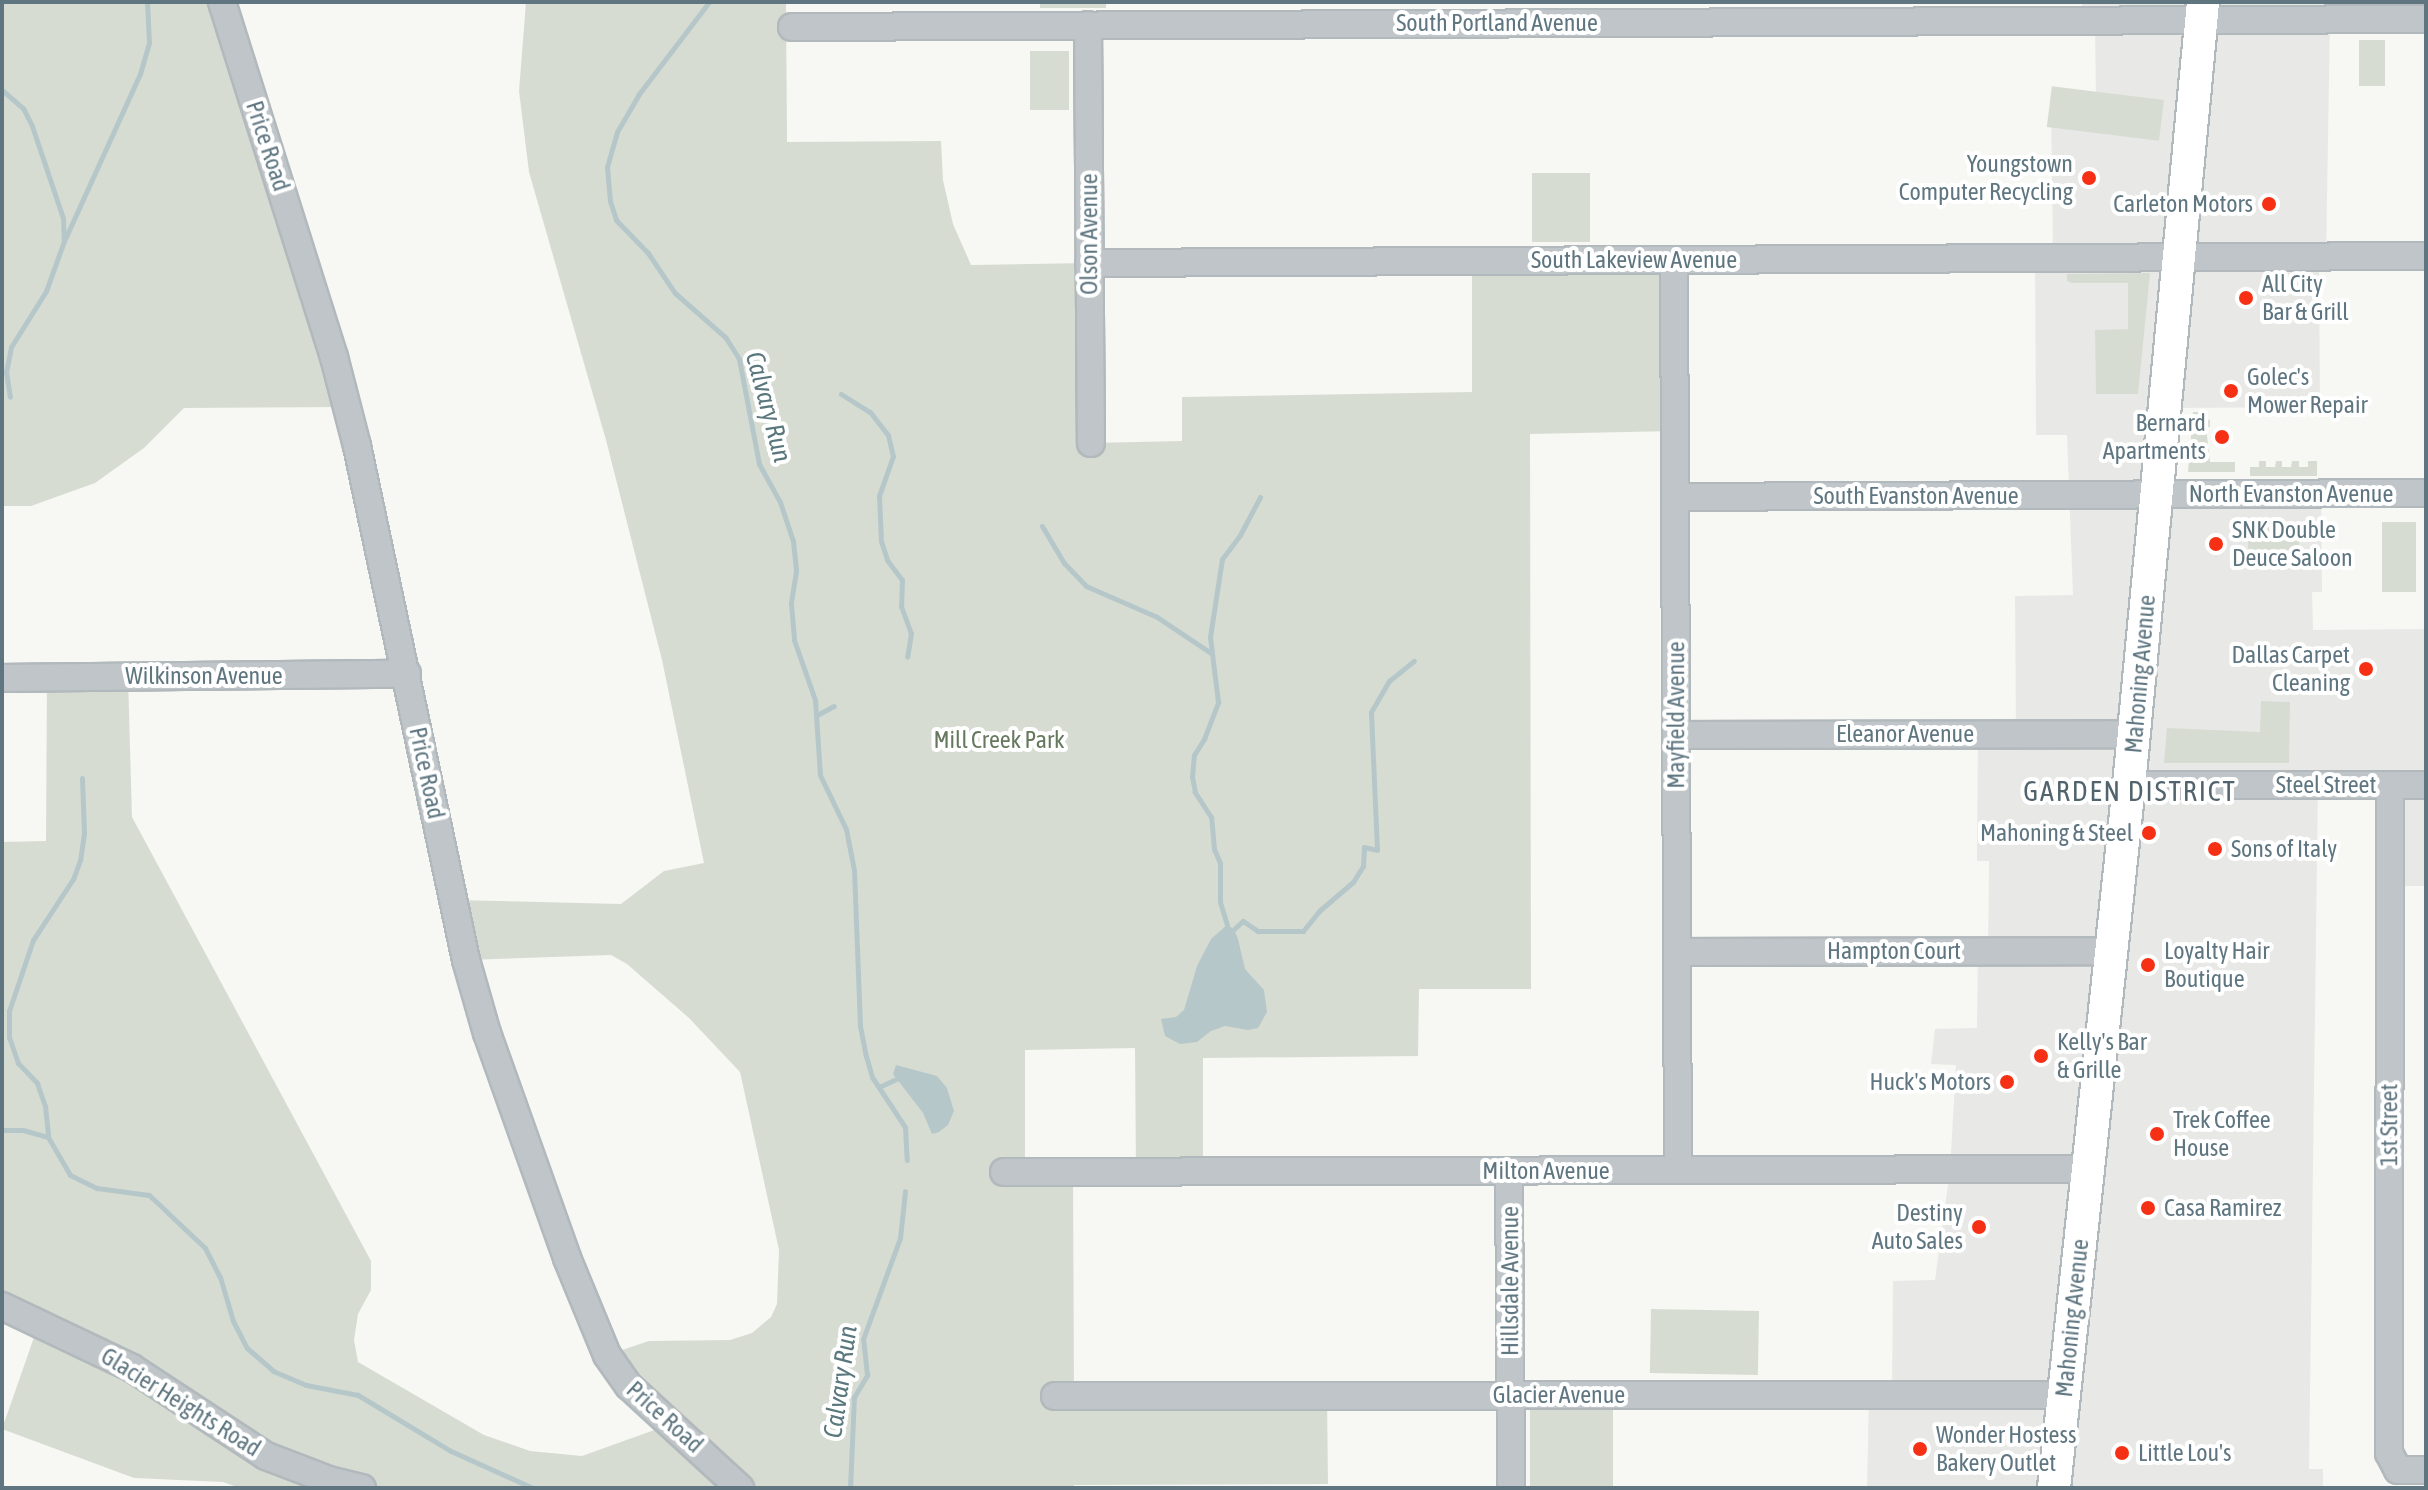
<!DOCTYPE html>
<style>
body{margin:0}
#map{position:relative;width:2428px;height:1490px;overflow:hidden;background:#f7f7f3;font-family:"Asap Condensed",sans-serif}
div>[style]{position:absolute}
[style*='--x']{left:calc(var(--x)*1px);top:calc(var(--y)*1px);width:calc(var(--w)*1px);rotate:calc(var(--a)*1deg)}
.built>*{inset:0;background:#e8e8e6}
.green>*{inset:0;background:#d7dcd2;transform-origin:0 0}
.water>*{inset:0;background:#b6c7ca}
.stream>*{height:5px;margin:-2.5px;padding:0 2.5px;transform-origin:2.5px;border-radius:2.5px;background:#b6c7ca}
.roads{filter:drop-shadow(2px 0 #b2b9bc) drop-shadow(-2px 0 #b2b9bc) drop-shadow(0 2px #b2b9bc) drop-shadow(0 -2px #b2b9bc)}
.minor>*{height:26px;margin:-13px;padding:0 13px;transform-origin:13px;border-radius:13px;background:#bfc5c8}
.major>*{height:32px;margin:-16px;padding:0 16px;transform-origin:16px;border-radius:16px;background:#fff}
.dots>*{width:22px;height:22px;translate:-50% -50%;box-sizing:border-box;border:4px solid #fff;border-radius:50%}
span{translate:-50% -50%;white-space:nowrap;text-align:center;line-height:1.15;-webkit-text-stroke:8px #fff;paint-order:stroke}
.street-label{font-size:24px;color:#5f7681}
.poi-label{font-size:24px;color:#5f7681}
.right{translate:-100% -50%;text-align:right}
.left{translate:0 -50%;text-align:left}
.park-label{font-size:24px;color:#66795e}
.water-label{font-size:26px;color:#59777c;font-style:italic}
.quarter-label{font-size:28px;color:#51636c;letter-spacing:2px}
.frame{position:absolute;inset:0;border:4px solid #5f7681;pointer-events:none}
</style>
<div id="map">
<div class="built">
<i style="clip-path:polygon(2082px 2px,2357px 2px,2357px 19px,2330px 20px,2326px 257px,2319px 257px,2320px 407px,2165px 408px,2156px 494px,2321px 494px,2322px 592px,2312px 592px,2313px 630px,2426px 629px,2426px 886px,2390px 886px,2390px 785px,2318px 785px,2309px 1469px,2323px 1469px,2323px 1488px,1867px 1488px,1869px 1395px,1892px 1394px,1893px 1281px,1935px 1280px,1950px 1170px,1956px 1065px,1931px 1064px,1935px 1029px,1977px 1028px,1978px 951px,1988px 950px,1989px 870px,1989px 861px,1977px 861px,1978px 734px,2016px 734px,2015px 596px,2073px 595px,2067px 435px,2036px 435px,2035px 258px,2053px 257px,2051px 102px,2096px 101px,2095px 21px,2082px 21px)"></i>
</div>
<div class="green">
<i style="clip-path:polygon(2px 2px,222px 2px,347px 407px,184px 408px,144px 448px,95px 483px,31px 506px,2px 506px)"></i>
<i style="clip-path:polygon(526px 2px,786px 2px,787px 142px,941px 141px,943px 180px,953px 224px,971px 265px,1089px 263px,1091px 443px,1182px 441px,1182px 397px,1472px 392px,1472px 261px,1674px 260px,1675px 431px,1530px 434px,1531px 989px,1419px 989px,1418px 1056px,1203px 1058px,1203px 1172px,1136px 1172px,1135px 1048px,1025px 1050px,1025px 1172px,1073px 1172px,1074px 1396px,1327px 1396px,1328px 1484px,1074px 1485px,1073px 1488px,240px 1488px,223px 1482px,134px 1478px,2px 1429px,39px 1323px,2px 1306px,2px 842px,46px 841px,47px 678px,128px 677px,132px 817px,371px 1261px,371px 1290px,358px 1314px,354px 1340px,358px 1362px,484px 1435px,530px 1451px,582px 1456px,671px 1424px,607px 1355px,649px 1341px,730px 1340px,752px 1333px,771px 1317px,777px 1304px,779px 1250px,740px 1072px,689px 1018px,627px 964px,611px 955px,466px 960px,454px 900px,621px 904px,664px 871px,704px 863px,662px 660px,606px 440px,529px 172px,519px 91px)"></i>
<i style="left:1040px;top:2px;width:66px;height:6px"></i>
<i style="left:2385px;top:40px;width:46px;height:26px;rotate:90deg"></i>
<i style="left:1069px;top:51px;width:59px;height:39px;rotate:90deg"></i>
<i style="left:2164px;top:100px;width:41px;height:113px;rotate:97deg"></i>
<i style="left:1532px;top:173px;width:58px;height:69px"></i>
<i style="clip-path:polygon(2150px 273px,2138px 394px,2096px 394px,2095px 330px,2128px 329px,2128px 283px,2072px 283px,2067px 281px,2067px 274px)"></i>
<i style="clip-path:polygon(2193px 412px,2206px 412px,2206px 419px,2210px 420px,2210px 427px,2206px 427px,2210px 462px,2235px 462px,2235px 472px,2188px 472px)"></i>
<i style="clip-path:polygon(2259px 461px,2266px 461px,2266px 467px,2275px 467px,2276px 461px,2282px 461px,2282px 467px,2291px 467px,2292px 461px,2299px 461px,2299px 467px,2308px 467px,2308px 461px,2317px 461px,2317px 476px,2250px 476px,2250px 467px,2259px 467px)"></i>
<i style="left:2382px;top:522px;width:34px;height:70px"></i>
<i style="clip-path:polygon(2248px 527px,2299px 527px,2299px 567px,2259px 567px,2259px 561px,2248px 561px)"></i>
<i style="clip-path:polygon(2261px 701px,2290px 702px,2289px 763px,2164px 763px,2167px 728px,2260px 732px)"></i>
<i style="left:1651px;top:1309px;width:108px;height:64px;rotate:1deg"></i>
<i style="left:1613px;top:1408px;width:80px;height:83px;rotate:90deg"></i>
</div>
<div class="water">
<i style="clip-path:polygon(1227px 925px,1234px 929px,1238px 939px,1245px 969px,1264px 990px,1267px 1012px,1258px 1028px,1248px 1030px,1225px 1026px,1211px 1031px,1197px 1042px,1180px 1044px,1165px 1036px,1161px 1019px,1176px 1017px,1184px 1010px,1197px 966px,1211px 939px)"></i>
<i style="clip-path:polygon(896px 1065px,937px 1076px,947px 1088px,954px 1111px,948px 1125px,939px 1132px,932px 1134px,923px 1113px,893px 1074px)"></i>
</div>
<div class="stream">
<i style="--x:709;--y:2;--w:116;--a:127.3"></i>
<i style="--x:639;--y:94;--w:44;--a:120.1"></i>
<i style="--x:617;--y:132;--w:36;--a:106"></i>
<i style="--x:607;--y:167;--w:34;--a:85"></i>
<i style="--x:610;--y:201;--w:20;--a:72"></i>
<i style="--x:616;--y:220;--w:46;--a:45.9"></i>
<i style="--x:648;--y:253;--w:48;--a:56"></i>
<i style="--x:675;--y:293;--w:68;--a:41.4"></i>
<i style="--x:726;--y:338;--w:25;--a:58"></i>
<i style="--x:739;--y:359;--w:107;--a:79.2"></i>
<i style="--x:759;--y:464;--w:43;--a:61.1"></i>
<i style="--x:780;--y:502;--w:41;--a:71.6"></i>
<i style="--x:793;--y:541;--w:30;--a:84"></i>
<i style="--x:796;--y:571;--w:33;--a:99"></i>
<i style="--x:791;--y:604;--w:36;--a:85"></i>
<i style="--x:794;--y:640;--w:64;--a:70.7"></i>
<i style="--x:815;--y:700;--w:75;--a:86.2"></i>
<i style="--x:820;--y:775;--w:60;--a:64.3"></i>
<i style="--x:846;--y:829;--w:42;--a:79"></i>
<i style="--x:854;--y:870;--w:156;--a:87.8"></i>
<i style="--x:860;--y:1026;--w:31;--a:79"></i>
<i style="--x:866;--y:1056;--w:22;--a:74"></i>
<i style="--x:872;--y:1077;--w:60;--a:56.6"></i>
<i style="--x:905;--y:1127;--w:33;--a:87"></i>
<i style="--x:2;--y:90;--w:28;--a:41"></i>
<i style="--x:23;--y:108;--w:20;--a:63"></i>
<i style="--x:32;--y:126;--w:97;--a:71.4"></i>
<i style="--x:63;--y:218;--w:23;--a:88"></i>
<i style="--x:64;--y:241;--w:53;--a:109.8"></i>
<i style="--x:46;--y:291;--w:66;--a:122"></i>
<i style="--x:11;--y:347;--w:25;--a:101"></i>
<i style="--x:6;--y:372;--w:25;--a:81"></i>
<i style="--x:65;--y:239;--w:181;--a:-65.6"></i>
<i style="--x:140;--y:74;--w:32;--a:-74"></i>
<i style="--x:149;--y:43;--w:41;--a:-92.8"></i>
<i style="--x:841;--y:394;--w:34;--a:32"></i>
<i style="--x:870;--y:412;--w:29;--a:52"></i>
<i style="--x:888;--y:435;--w:22;--a:77"></i>
<i style="--x:893;--y:456;--w:42;--a:109.3"></i>
<i style="--x:879;--y:496;--w:45;--a:87.5"></i>
<i style="--x:881;--y:541;--w:20;--a:72"></i>
<i style="--x:887;--y:560;--w:25;--a:53"></i>
<i style="--x:902;--y:580;--w:26;--a:92"></i>
<i style="--x:901;--y:606;--w:29;--a:70"></i>
<i style="--x:911;--y:633;--w:24;--a:99"></i>
<i style="--x:1042;--y:526;--w:43;--a:59.3"></i>
<i style="--x:1064;--y:563;--w:32;--a:46"></i>
<i style="--x:1086;--y:586;--w:77;--a:23.6"></i>
<i style="--x:1157;--y:617;--w:65;--a:33.7"></i>
<i style="--x:817;--y:715;--w:19;--a:-28"></i>
<i style="--x:82;--y:778;--w:55;--a:87.9"></i>
<i style="--x:84;--y:833;--w:27;--a:98"></i>
<i style="--x:80;--y:860;--w:20;--a:110"></i>
<i style="--x:73;--y:879;--w:73;--a:123.3"></i>
<i style="--x:33;--y:940;--w:75;--a:108.7"></i>
<i style="--x:9;--y:1011;--w:26;--a:90"></i>
<i style="--x:9;--y:1037;--w:28;--a:71"></i>
<i style="--x:18;--y:1063;--w:28;--a:46"></i>
<i style="--x:37;--y:1083;--w:24;--a:71"></i>
<i style="--x:45;--y:1106;--w:31;--a:84"></i>
<i style="--x:48;--y:1137;--w:44;--a:59.9"></i>
<i style="--x:70;--y:1175;--w:30;--a:26"></i>
<i style="--x:97;--y:1188;--w:52;--a:7.7"></i>
<i style="--x:149;--y:1195;--w:26;--a:43"></i>
<i style="--x:168;--y:1213;--w:51;--a:43.4"></i>
<i style="--x:205;--y:1248;--w:33;--a:63"></i>
<i style="--x:220;--y:1277;--w:46;--a:73.5"></i>
<i style="--x:233;--y:1321;--w:30;--a:63"></i>
<i style="--x:247;--y:1348;--w:35;--a:41"></i>
<i style="--x:273;--y:1371;--w:36;--a:23"></i>
<i style="--x:306;--y:1385;--w:53;--a:10.9"></i>
<i style="--x:358;--y:1395;--w:109;--a:31.1"></i>
<i style="--x:451;--y:1451;--w:90;--a:24.3"></i>
<i style="--x:1227;--y:925;--w:24;--a:-107"></i>
<i style="--x:1220;--y:902;--w:39;--a:-90"></i>
<i style="--x:1220;--y:863;--w:15;--a:-113"></i>
<i style="--x:1214;--y:849;--w:32;--a:-95"></i>
<i style="--x:1211;--y:817;--w:30;--a:-123"></i>
<i style="--x:1195;--y:792;--w:15;--a:-101"></i>
<i style="--x:1192;--y:777;--w:22;--a:-85"></i>
<i style="--x:1194;--y:755;--w:19;--a:-58"></i>
<i style="--x:1204;--y:739;--w:40;--a:-69"></i>
<i style="--x:1218;--y:702;--w:65;--a:-97"></i>
<i style="--x:1210;--y:637;--w:79;--a:-81.3"></i>
<i style="--x:1222;--y:559;--w:30;--a:-53"></i>
<i style="--x:1240;--y:535;--w:43;--a:-62.2"></i>
<i style="--x:1234;--y:929;--w:12;--a:-42"></i>
<i style="--x:1243;--y:921;--w:18;--a:34"></i>
<i style="--x:1258;--y:931;--w:45;--a:0"></i>
<i style="--x:1303;--y:931;--w:26;--a:-51"></i>
<i style="--x:1319;--y:911;--w:45;--a:-40.5"></i>
<i style="--x:1353;--y:882;--w:19;--a:-58"></i>
<i style="--x:1363;--y:866;--w:19;--a:-87"></i>
<i style="--x:1364;--y:847;--w:13;--a:13"></i>
<i style="--x:1377;--y:850;--w:138;--a:-92.5"></i>
<i style="--x:1371;--y:712;--w:36;--a:-60"></i>
<i style="--x:1389;--y:681;--w:32;--a:-39"></i>
<i style="--x:879;--y:1087;--w:19;--a:-25"></i>
<i style="--x:2;--y:1130;--w:21;--a:0"></i>
<i style="--x:23;--y:1130;--w:26;--a:16"></i>
<i style="--x:850;--y:1488;--w:91;--a:-87.5"></i>
<i style="--x:854;--y:1397;--w:26;--a:-59"></i>
<i style="--x:867;--y:1375;--w:36;--a:-96"></i>
<i style="--x:863;--y:1339;--w:108;--a:-69.9"></i>
<i style="--x:900;--y:1238;--w:47;--a:-83.9"></i>
</div>
<div class="roads">
<div class="minor">
<i style="--x:222;--y:2;--w:372;--a:72.5"></i>
<i style="--x:334;--y:357;--w:92;--a:75.5"></i>
<i style="--x:357;--y:446;--w:525;--a:78.03"></i>
<i style="--x:466;--y:960;--w:76;--a:74"></i>
<i style="--x:487;--y:1033;--w:239;--a:70.4"></i>
<i style="--x:567;--y:1258;--w:105;--a:67.6"></i>
<i style="--x:607;--y:1355;--w:38;--a:55"></i>
<i style="--x:629;--y:1386;--w:151;--a:42.6"></i>
<i style="--x:1088;--y:25;--w:418;--a:89.6"></i>
<i style="--x:792;--y:27;--w:1634;--a:-0.28"></i>
<i style="--x:1674;--y:260;--w:910;--a:89.75"></i>
<i style="--x:1089;--y:263;--w:1337;--a:-0.3"></i>
<i style="--x:1675;--y:497;--w:751;--a:-0.31"></i>
<i style="--x:2;--y:678;--w:405;--a:-0.6"></i>
<i style="--x:1676;--y:735;--w:458;--a:-0.1"></i>
<i style="--x:2129;--y:785;--w:297;--a:0"></i>
<i style="--x:2390;--y:785;--w:668;--a:90.09"></i>
<i style="--x:2389;--y:1453;--w:19;--a:62"></i>
<i style="--x:2398;--y:1470;--w:28;--a:0"></i>
<i style="--x:1677;--y:952;--w:435;--a:-0.1"></i>
<i style="--x:1509;--y:1171;--w:317;--a:89.6"></i>
<i style="--x:1004;--y:1172;--w:1084;--a:-0.16"></i>
<i style="--x:2;--y:1306;--w:144;--a:25.5"></i>
<i style="--x:132;--y:1368;--w:160;--a:33.3"></i>
<i style="--x:266;--y:1456;--w:67;--a:20.9"></i>
<i style="--x:329;--y:1480;--w:34;--a:14"></i>
<i style="--x:1055;--y:1396;--w:1009;--a:-0.06"></i>
</div>
<div class="major">
<i style="--x:2054;--y:1488;--w:707;--a:-83.91"></i>
<i style="--x:2129;--y:785;--w:786;--a:-84.6"></i>
</div>
</div>
<div class="dots">
<i style="left:2089px;top:178px;background:#f53015"></i>
<i style="left:2269px;top:204px;background:#f53015"></i>
<i style="left:2246px;top:298px;background:#f53015"></i>
<i style="left:2231px;top:391px;background:#f53015"></i>
<i style="left:2222px;top:437px;background:#f53015"></i>
<i style="left:2216px;top:544px;background:#f53015"></i>
<i style="left:2366px;top:669px;background:#f53015"></i>
<i style="left:2149px;top:833px;background:#f53015"></i>
<i style="left:2215px;top:849px;background:#f53015"></i>
<i style="left:2148px;top:965px;background:#f53015"></i>
<i style="left:2041px;top:1056px;background:#f53015"></i>
<i style="left:2007px;top:1082px;background:#f53015"></i>
<i style="left:2157px;top:1134px;background:#f53015"></i>
<i style="left:2148px;top:1208px;background:#f53015"></i>
<i style="left:1979px;top:1227px;background:#f53015"></i>
<i style="left:1920px;top:1449px;background:#f53015"></i>
<i style="left:2122px;top:1453px;background:#f53015"></i>
</div>
<div class="street-label">
<span style="left:1497px;top:23px">South Portland Avenue</span>
<span style="left:268px;top:146px;rotate:72deg">Price Road</span>
<span style="left:1089px;top:234px;rotate:-90deg">Olson Avenue</span>
<span style="left:1634px;top:260px">South Lakeview Avenue</span>
<span style="left:2291px;top:494px">North Evanston Avenue</span>
<span style="left:1916px;top:496px">South Evanston Avenue</span>
<span style="left:2140px;top:674px;rotate:-85deg">Mahoning Avenue</span>
<span style="left:204px;top:676px">Wilkinson Avenue</span>
<span style="left:1676px;top:715px;rotate:-90deg">Mayfield Avenue</span>
<span style="left:1905px;top:734px">Eleanor Avenue</span>
<span style="left:427px;top:773px;rotate:78deg">Price Road</span>
<span style="left:2326px;top:785px">Steel Street</span>
<span style="left:1894px;top:951px">Hampton Court</span>
<span style="left:2389px;top:1125px;rotate:-90deg">1st Street</span>
<span style="left:1546px;top:1171px">Milton Avenue</span>
<span style="left:1510px;top:1281px;rotate:-90deg">Hillsdale Avenue</span>
<span style="left:2072px;top:1318px;rotate:-84deg">Mahoning Avenue</span>
<span style="left:1559px;top:1395px">Glacier Avenue</span>
<span style="left:181px;top:1402px;rotate:32deg">Glacier Heights Road</span>
<span style="left:665px;top:1417px;rotate:42deg">Price Road</span>
</div>
<div class="poi-label">
<span class="right" style="left:2073px;top:178px">Youngstown<br>Computer Recycling</span>
<span class="right" style="left:2253px;top:204px">Carleton Motors</span>
<span class="left" style="left:2262px;top:298px">All City<br>Bar &amp; Grill</span>
<span class="left" style="left:2247px;top:391px">Golec's<br>Mower Repair</span>
<span class="right" style="left:2206px;top:437px">Bernard<br>Apartments</span>
<span class="left" style="left:2232px;top:544px">SNK Double<br>Deuce Saloon</span>
<span class="right" style="left:2350px;top:669px">Dallas Carpet<br>Cleaning</span>
<span class="right" style="left:2133px;top:833px">Mahoning &amp; Steel</span>
<span class="left" style="left:2231px;top:849px">Sons of Italy</span>
<span class="left" style="left:2164px;top:965px">Loyalty Hair<br>Boutique</span>
<span class="left" style="left:2057px;top:1056px">Kelly's Bar<br>&amp; Grille</span>
<span class="right" style="left:1991px;top:1082px">Huck's Motors</span>
<span class="left" style="left:2173px;top:1134px">Trek Coffee<br>House</span>
<span class="left" style="left:2164px;top:1208px">Casa Ramirez</span>
<span class="right" style="left:1963px;top:1227px">Destiny<br>Auto Sales</span>
<span class="left" style="left:1936px;top:1449px">Wonder Hostess<br>Bakery Outlet</span>
<span class="left" style="left:2138px;top:1453px">Little Lou's</span>
</div>
<div class="park-label">
<span style="left:999px;top:740px">Mill Creek Park</span>
</div>
<div class="water-label">
<span style="left:768px;top:407px;rotate:75deg">Calvary Run</span>
<span style="left:841px;top:1382px;rotate:-82deg">Calvary Run</span>
</div>
<div class="quarter-label">
<span style="left:2130px;top:791px">GARDEN DISTRICT</span>
</div>
<div class="frame"></div>
</div>
